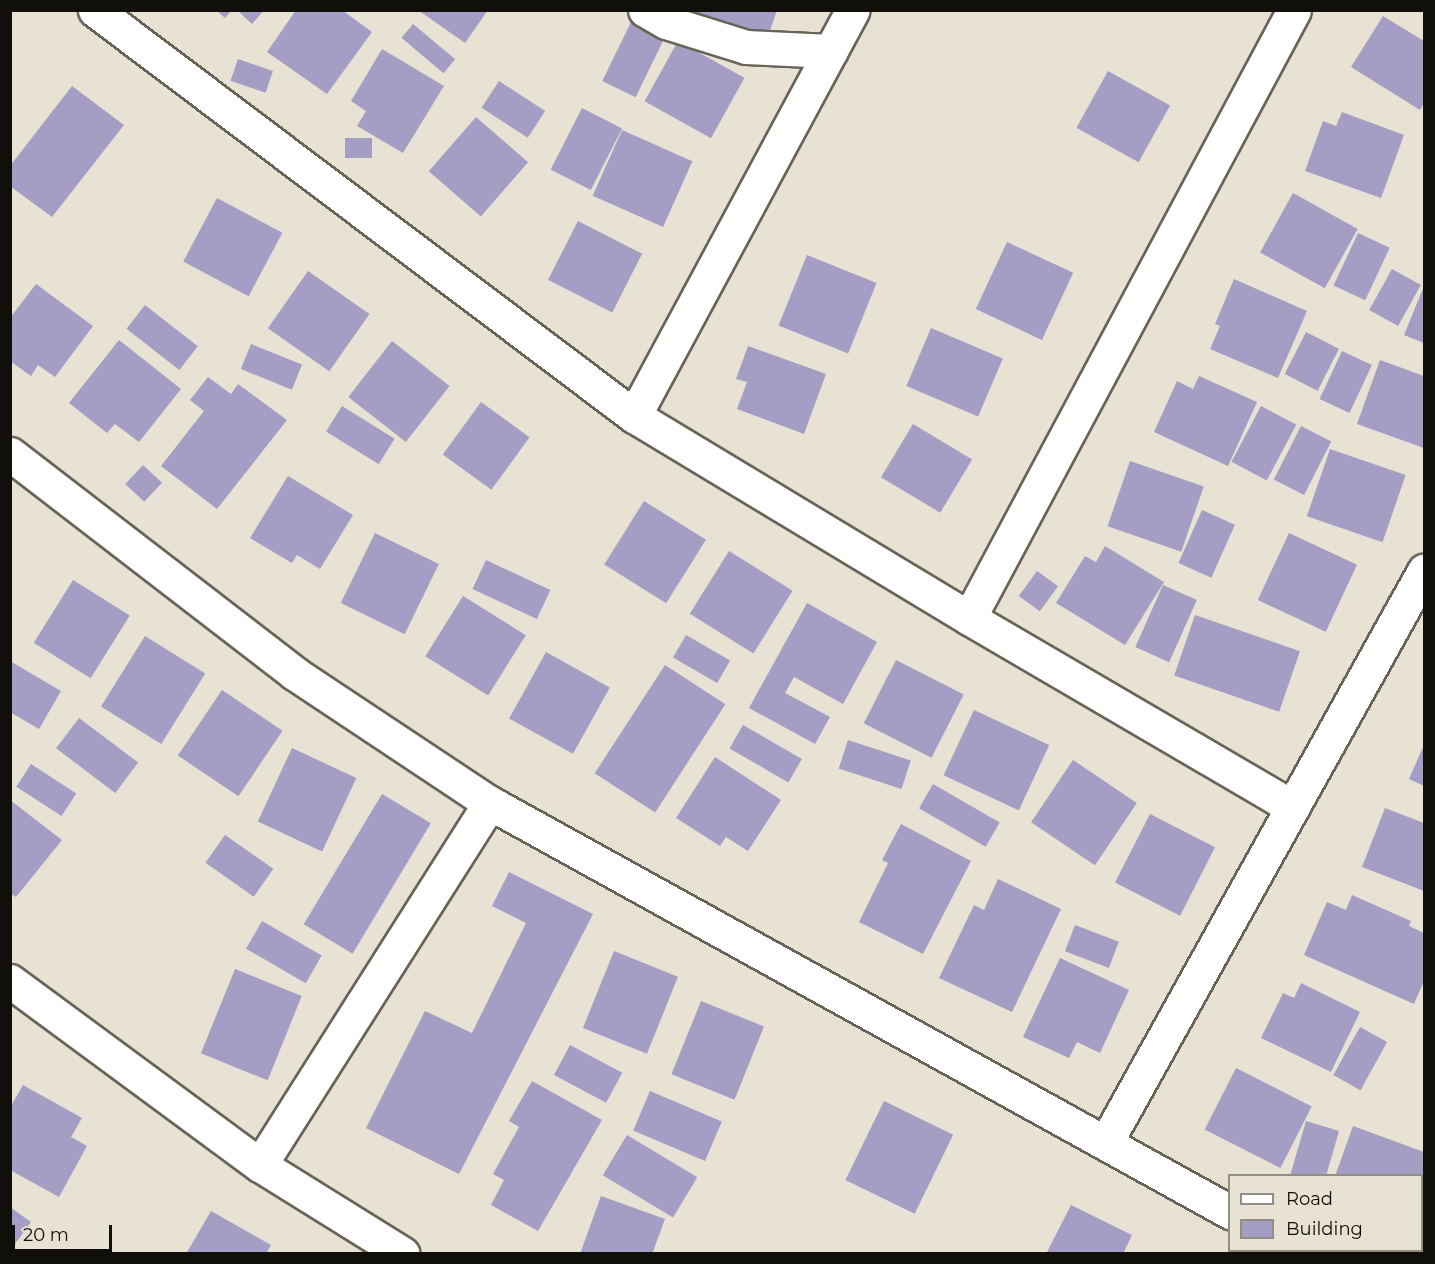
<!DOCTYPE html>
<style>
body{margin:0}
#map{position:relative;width:1435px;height:1264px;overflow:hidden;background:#e7e2d4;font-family:Montserrat,sans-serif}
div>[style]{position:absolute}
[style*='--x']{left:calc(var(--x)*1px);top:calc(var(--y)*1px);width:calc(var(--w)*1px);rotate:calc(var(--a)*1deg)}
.building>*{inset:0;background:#a49dc4;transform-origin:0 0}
.roads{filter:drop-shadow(2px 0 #686457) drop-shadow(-2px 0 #686457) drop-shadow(0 2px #686457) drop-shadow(0 -2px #686457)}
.minor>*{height:33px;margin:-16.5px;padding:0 16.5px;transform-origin:16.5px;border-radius:16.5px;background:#fff}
span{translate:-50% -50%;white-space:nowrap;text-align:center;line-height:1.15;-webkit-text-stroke:5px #e7e2d4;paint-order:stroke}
.frame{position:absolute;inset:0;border:12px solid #100f0a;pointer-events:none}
.legend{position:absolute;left:1228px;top:1174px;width:195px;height:78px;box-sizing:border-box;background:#e7e2d4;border:2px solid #918e83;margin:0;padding:8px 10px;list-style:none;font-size:18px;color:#100f0a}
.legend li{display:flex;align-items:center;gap:12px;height:30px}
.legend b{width:30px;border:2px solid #918e83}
.scale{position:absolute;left:12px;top:1225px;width:100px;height:27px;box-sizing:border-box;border:3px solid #100f0a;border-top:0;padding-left:8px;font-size:18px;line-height:21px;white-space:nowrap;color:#100f0a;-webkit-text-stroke:4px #e7e2d4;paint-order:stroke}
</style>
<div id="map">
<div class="building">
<i style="clip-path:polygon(216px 10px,232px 10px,225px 18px)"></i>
<i style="clip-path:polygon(237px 10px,264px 10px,252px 24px)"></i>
<i style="clip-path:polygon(296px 10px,342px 10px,372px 32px,327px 94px,267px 52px)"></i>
<i style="clip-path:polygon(418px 10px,488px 10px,465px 43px)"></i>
<i style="clip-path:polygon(667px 10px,777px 10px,766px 43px)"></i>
<i style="clip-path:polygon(1383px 16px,1424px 41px,1424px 103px,1420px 110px,1351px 67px)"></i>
<i style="left:633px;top:18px;width:37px;height:70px;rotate:26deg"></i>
<i style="left:413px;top:24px;width:55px;height:18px;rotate:40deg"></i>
<i style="left:678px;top:41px;width:76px;height:69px;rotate:29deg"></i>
<i style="clip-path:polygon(382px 49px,444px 86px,403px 153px,357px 126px,366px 111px,351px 101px)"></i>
<i style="left:238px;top:59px;width:37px;height:23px;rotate:19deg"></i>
<i style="left:1108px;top:71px;width:71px;height:65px;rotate:29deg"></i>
<i style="left:499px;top:81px;width:55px;height:32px;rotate:33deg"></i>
<i style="clip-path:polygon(72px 86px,124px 125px,52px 217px,10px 186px,10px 166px)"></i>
<i style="left:582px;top:108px;width:45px;height:69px;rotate:27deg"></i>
<i style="clip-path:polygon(1342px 112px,1404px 135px,1381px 198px,1305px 171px,1323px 121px,1336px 126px)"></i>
<i style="left:476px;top:117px;width:69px;height:72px;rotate:41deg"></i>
<i style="left:622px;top:130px;width:77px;height:72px;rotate:24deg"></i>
<i style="left:345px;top:138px;width:27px;height:20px"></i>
<i style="left:1293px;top:193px;width:74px;height:68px;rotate:29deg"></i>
<i style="left:217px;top:198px;width:74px;height:72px;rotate:28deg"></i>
<i style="left:578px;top:221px;width:72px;height:66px;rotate:27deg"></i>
<i style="left:1358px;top:233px;width:35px;height:58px;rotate:25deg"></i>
<i style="left:1007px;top:242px;width:73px;height:74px;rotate:25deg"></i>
<i style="left:807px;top:255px;width:75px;height:76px;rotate:22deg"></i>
<i style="left:1392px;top:269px;width:33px;height:47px;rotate:29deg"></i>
<i style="left:308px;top:271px;width:75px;height:70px;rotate:35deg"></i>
<i style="clip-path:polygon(1234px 279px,1307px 311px,1278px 378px,1210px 349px,1220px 326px,1215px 324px)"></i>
<i style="clip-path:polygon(36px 284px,93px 326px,55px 377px,38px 365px,31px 376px,10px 361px,10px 318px)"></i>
<i style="clip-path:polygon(1424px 286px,1424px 343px,1404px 335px)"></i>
<i style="left:145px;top:305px;width:67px;height:30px;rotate:38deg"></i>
<i style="left:931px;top:328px;width:78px;height:63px;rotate:23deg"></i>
<i style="left:1306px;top:332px;width:37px;height:47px;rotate:27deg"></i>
<i style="clip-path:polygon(119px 340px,181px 389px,139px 442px,115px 424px,107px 433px,69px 403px)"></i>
<i style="left:392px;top:341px;width:73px;height:71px;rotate:38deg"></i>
<i style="left:251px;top:344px;width:55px;height:27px;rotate:22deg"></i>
<i style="clip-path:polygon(748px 346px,826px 374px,804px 434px,737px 409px,747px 382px,736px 379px)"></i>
<i style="left:1342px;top:351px;width:33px;height:53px;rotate:25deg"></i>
<i style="clip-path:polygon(1380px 360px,1424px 376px,1424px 448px,1357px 424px)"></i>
<i style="clip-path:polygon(1199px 376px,1257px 402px,1228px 466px,1154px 432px,1177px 381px,1193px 389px)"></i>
<i style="clip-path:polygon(208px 377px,231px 394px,238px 384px,287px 420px,217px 509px,161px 466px,204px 411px,190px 400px)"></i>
<i style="left:481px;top:402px;width:60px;height:65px;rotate:36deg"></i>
<i style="left:342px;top:406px;width:62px;height:30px;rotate:32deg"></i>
<i style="left:1261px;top:406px;width:40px;height:63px;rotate:28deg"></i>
<i style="left:913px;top:424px;width:69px;height:62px;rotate:31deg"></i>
<i style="left:1301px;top:426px;width:34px;height:60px;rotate:27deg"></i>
<i style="left:1330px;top:449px;width:80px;height:71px;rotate:19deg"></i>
<i style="left:1130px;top:461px;width:78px;height:69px;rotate:19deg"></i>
<i style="left:143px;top:465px;width:26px;height:26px;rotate:43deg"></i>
<i style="clip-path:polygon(288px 476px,353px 515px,320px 569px,297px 555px,292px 563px,250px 538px)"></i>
<i style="left:644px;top:501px;width:73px;height:75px;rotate:32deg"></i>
<i style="left:1202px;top:510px;width:36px;height:58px;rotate:24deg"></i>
<i style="left:375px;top:533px;width:71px;height:78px;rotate:26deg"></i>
<i style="left:1289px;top:533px;width:75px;height:74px;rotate:25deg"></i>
<i style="clip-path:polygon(1105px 546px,1164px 582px,1125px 645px,1056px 603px,1085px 556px,1096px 562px)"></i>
<i style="left:729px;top:551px;width:75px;height:74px;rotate:32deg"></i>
<i style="left:486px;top:560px;width:71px;height:32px;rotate:25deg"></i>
<i style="left:1037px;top:571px;width:26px;height:31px;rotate:36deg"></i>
<i style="left:73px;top:580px;width:67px;height:74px;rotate:32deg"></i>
<i style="left:1163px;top:585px;width:37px;height:68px;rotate:24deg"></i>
<i style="left:463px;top:596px;width:74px;height:71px;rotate:32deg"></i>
<i style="clip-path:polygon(807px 603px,877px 642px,843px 704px,794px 677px,785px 693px,830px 717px,815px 744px,749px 708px)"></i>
<i style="left:1195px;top:615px;width:111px;height:64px;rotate:19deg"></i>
<i style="left:686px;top:635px;width:51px;height:26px;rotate:30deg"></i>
<i style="left:145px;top:636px;width:71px;height:83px;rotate:32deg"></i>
<i style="left:546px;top:652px;width:73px;height:76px;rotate:29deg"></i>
<i style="left:896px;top:660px;width:76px;height:71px;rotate:27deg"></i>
<i style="clip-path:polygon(10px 661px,61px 691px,39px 729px,10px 712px)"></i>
<i style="left:665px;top:665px;width:72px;height:129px;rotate:33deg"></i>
<i style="left:222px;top:690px;width:73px;height:79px;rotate:34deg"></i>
<i style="left:974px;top:710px;width:83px;height:72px;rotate:25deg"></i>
<i style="left:79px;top:718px;width:74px;height:38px;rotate:37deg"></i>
<i style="left:743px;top:725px;width:68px;height:27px;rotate:30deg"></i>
<i style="left:848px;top:740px;width:66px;height:30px;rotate:18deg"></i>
<i style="clip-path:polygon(1424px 745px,1424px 786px,1409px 779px)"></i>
<i style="left:292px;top:748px;width:71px;height:81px;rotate:25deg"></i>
<i style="clip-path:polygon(715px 757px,781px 800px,748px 851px,726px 837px,720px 846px,676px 818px)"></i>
<i style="left:1073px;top:760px;width:77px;height:75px;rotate:34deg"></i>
<i style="left:31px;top:764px;width:54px;height:27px;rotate:33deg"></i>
<i style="left:933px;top:784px;width:77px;height:28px;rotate:30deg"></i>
<i style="left:382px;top:794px;width:57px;height:152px;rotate:31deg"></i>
<i style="clip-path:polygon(10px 800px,62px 840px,16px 897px,10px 893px)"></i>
<i style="clip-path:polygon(1385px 808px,1424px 823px,1424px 891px,1362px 867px)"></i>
<i style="left:1150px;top:814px;width:73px;height:77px;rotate:27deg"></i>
<i style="clip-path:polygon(901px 824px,971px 861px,923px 954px,859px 922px,888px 863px,882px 860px)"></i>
<i style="left:225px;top:835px;width:59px;height:34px;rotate:35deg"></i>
<i style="clip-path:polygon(509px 872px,593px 914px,459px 1174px,366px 1128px,425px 1011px,472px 1033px,526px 923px,492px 906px)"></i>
<i style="clip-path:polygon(998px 879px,1061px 909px,1012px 1012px,939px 978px,974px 905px,984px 910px)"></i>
<i style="clip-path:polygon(1352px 895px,1411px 921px,1409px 926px,1424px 933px,1424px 981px,1414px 1004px,1304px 955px,1327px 902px,1346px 910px)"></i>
<i style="left:262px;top:921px;width:69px;height:32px;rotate:30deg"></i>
<i style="left:1075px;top:925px;width:47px;height:28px;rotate:21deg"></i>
<i style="left:614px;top:951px;width:69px;height:83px;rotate:22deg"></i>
<i style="clip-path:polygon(1060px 958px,1129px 990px,1100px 1053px,1077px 1042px,1069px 1058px,1023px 1037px)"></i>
<i style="left:235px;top:969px;width:72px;height:91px;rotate:22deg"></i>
<i style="clip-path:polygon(1301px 983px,1360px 1012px,1331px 1072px,1261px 1038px,1283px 993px,1294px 998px)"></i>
<i style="left:701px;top:1001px;width:68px;height:79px;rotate:22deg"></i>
<i style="left:1360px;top:1027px;width:31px;height:55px;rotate:29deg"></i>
<i style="left:570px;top:1045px;width:59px;height:34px;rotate:28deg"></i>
<i style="left:1236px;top:1068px;width:85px;height:69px;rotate:27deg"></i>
<i style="clip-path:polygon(532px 1081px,602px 1120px,538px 1231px,491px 1205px,504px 1180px,493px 1174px,519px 1127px,509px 1121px)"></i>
<i style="clip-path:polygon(23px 1085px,82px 1118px,71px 1137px,87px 1146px,59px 1197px,10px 1170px,10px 1108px)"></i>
<i style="left:650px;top:1091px;width:78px;height:43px;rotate:23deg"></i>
<i style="left:884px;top:1101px;width:77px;height:88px;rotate:26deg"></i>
<i style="clip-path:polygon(1306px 1121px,1339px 1131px,1326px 1176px,1290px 1176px)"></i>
<i style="clip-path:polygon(1353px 1126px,1424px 1152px,1424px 1238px,1422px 1176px,1335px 1176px)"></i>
<i style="left:627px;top:1135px;width:82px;height:47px;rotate:31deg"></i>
<i style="clip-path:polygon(601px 1196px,665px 1219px,652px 1254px,580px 1254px)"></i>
<i style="clip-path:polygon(1071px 1205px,1132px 1235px,1123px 1254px,1046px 1254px)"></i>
<i style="clip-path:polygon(10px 1207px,31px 1222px,10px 1251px)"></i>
<i style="clip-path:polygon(211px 1211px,271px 1245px,266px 1254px,186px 1254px)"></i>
</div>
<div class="roads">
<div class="minor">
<i style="--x:95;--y:10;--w:675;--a:36.99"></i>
<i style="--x:634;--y:416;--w:391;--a:31.1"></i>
<i style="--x:969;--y:618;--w:375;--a:30.3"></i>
<i style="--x:645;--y:10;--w:24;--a:30"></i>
<i style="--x:666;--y:22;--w:84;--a:17.4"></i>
<i style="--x:746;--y:47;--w:85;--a:2.7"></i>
<i style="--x:634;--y:416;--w:461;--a:-61.7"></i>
<i style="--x:10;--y:454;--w:359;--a:37.6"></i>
<i style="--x:294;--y:673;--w:235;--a:33.6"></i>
<i style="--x:490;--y:803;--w:846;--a:28.93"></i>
<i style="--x:969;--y:618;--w:689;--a:-61.87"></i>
<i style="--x:10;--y:981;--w:310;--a:36.4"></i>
<i style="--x:260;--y:1165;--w:168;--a:31.9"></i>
<i style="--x:1106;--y:1142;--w:654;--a:-60.89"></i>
<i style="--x:260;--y:1165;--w:429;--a:-57.6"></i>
<i style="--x:1297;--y:1250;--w:6;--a:39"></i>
</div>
</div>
<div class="frame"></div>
<ul class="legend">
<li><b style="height:8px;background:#fff"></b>Road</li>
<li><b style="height:16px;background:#a49dc4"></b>Building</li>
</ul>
<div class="scale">20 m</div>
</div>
